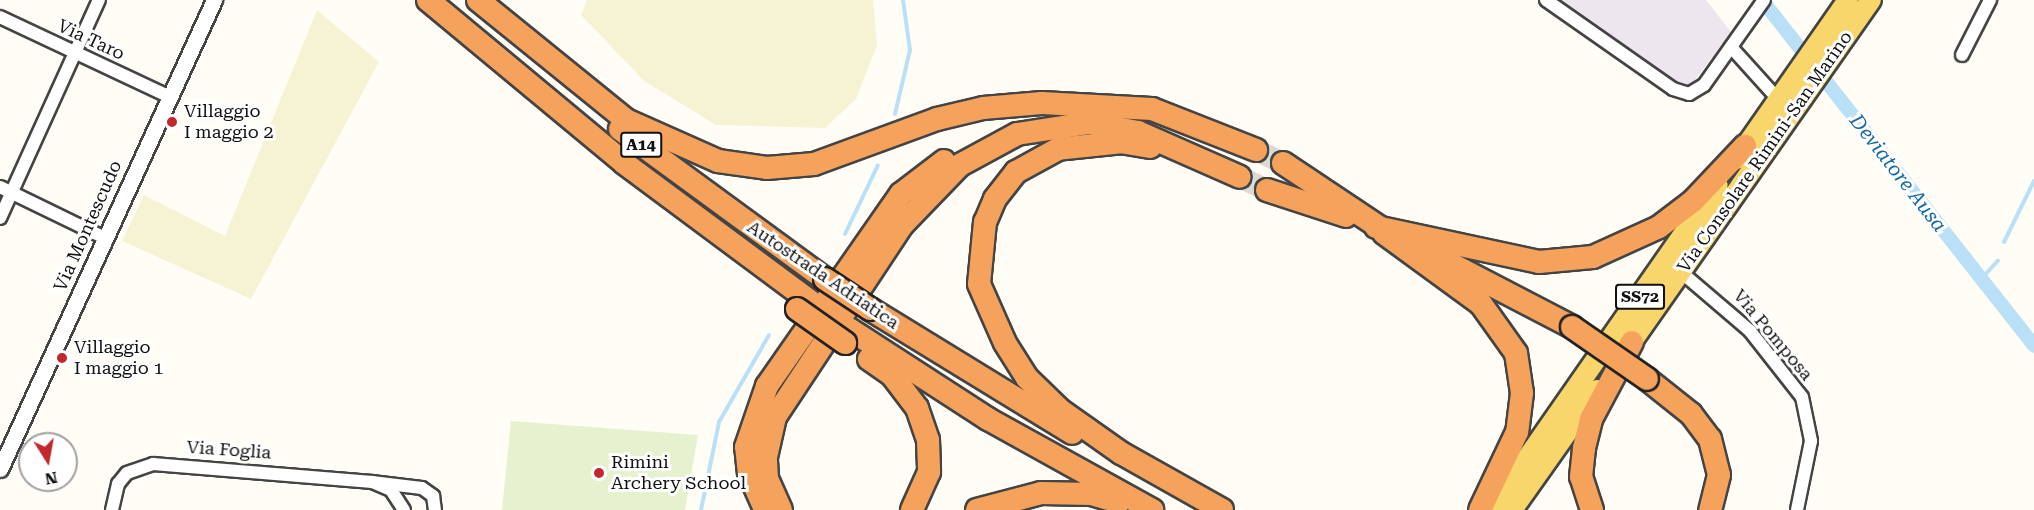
<!DOCTYPE html>
<style>
body{margin:0}
#map{position:relative;width:2034px;height:510px;overflow:hidden;background:#fffdf5;font-family:"Roboto Serif",serif}
div>[style]{position:absolute}
[style*='--x']{left:calc(var(--x)*1px);top:calc(var(--y)*1px);width:calc(var(--w)*1px);rotate:calc(var(--a)*1deg)}
.industrial>*{inset:0;background:#eee6ef}
.farmland>*{inset:0;background:#f6f3d4}
.pitch>*{inset:0;background:#e6f2cf}
.stream>*{height:4px;margin:-2px;padding:0 2px;transform-origin:2px;border-radius:2px;background:#b9e0f7}
.canal>*{height:14px;margin:-7px;padding:0 7px;transform-origin:7px;border-radius:7px;background:#b9e0f7}
.motorway-tunnel>*{height:22px;margin-top:-11px;transform-origin:0;background:repeating-linear-gradient(90deg,#dbdad3 0 22px,transparent 0 33px)}
.roads{filter:drop-shadow(2px 0 #444) drop-shadow(-2px 0 #444) drop-shadow(0 2px #444) drop-shadow(0 -2px #444)}
.minor>*{height:12px;margin:-6px;padding:0 6px;transform-origin:6px;border-radius:6px;background:#fff}
.tertiary>*{height:15px;margin:-7.5px;padding:0 7.5px;transform-origin:7.5px;border-radius:7.5px;background:#fff}
.primary>*{height:20px;margin:-10px;padding:0 10px;transform-origin:10px;border-radius:10px;background:#f9d66b}
.motorway>*{height:22px;margin:-11px;padding:0 11px;transform-origin:11px;border-radius:11px;background:#f5a25d}
.bridges{filter:drop-shadow(2px 0 #222) drop-shadow(-2px 0 #222) drop-shadow(0 2px #222) drop-shadow(0 -2px #222)}
.motorway-bridge>*{height:22px;margin:-11px;padding:0 11px;transform-origin:11px;border-radius:11px;background:#f5a25d}
.dots>*{width:16px;height:16px;translate:-50% -50%;box-sizing:border-box;border:3px solid #fff;border-radius:50%}
span{translate:-50% -50%;white-space:nowrap;text-align:center;line-height:1.15;-webkit-text-stroke:6px #fff;paint-order:stroke}
.shield-label span{padding:2px 4px;background:#fff;border:2px solid;border-radius:4px;-webkit-text-stroke-width:0}
.shield-label{font-size:16px;color:#111;font-weight:700}
.street-label{font-size:18px;color:#111}
.poi-label{font-size:18px;color:#111}
.left{translate:0 -50%;text-align:left}
.water-label{font-size:20px;color:#1768a6;font-style:italic}
.north{position:absolute;left:18px;top:432px;width:60px;height:60px;box-sizing:border-box;background:#fff;border:2px solid #a0a0a0;border-radius:50%;rotate:169deg;font-size:16px;font-weight:700;line-height:24px;text-align:center;color:#111}
.north::after{content:'';display:block;margin:auto;width:21px;height:27px;background:#c4262e;clip-path:polygon(50% 0,100% 100%,50% 72%,0 100%)}
</style>
<div id="map">
<div class="industrial">
<i style="clip-path:polygon(1556px 0,1706px 0,1731px 32px,1692px 84px,1684px 87px)"></i>
</div>
<div class="farmland">
<i style="clip-path:polygon(587px 0,873px 0,877px 45px,856px 99px,825px 128px,716px 125px,644px 81px,581px 15px)"></i>
<i style="clip-path:polygon(317px 10px,379px 62px,251px 299px,122px 241px,144px 195px,225px 236px)"></i>
</div>
<div class="pitch">
<i style="clip-path:polygon(511px 421px,698px 435px,685px 510px,502px 510px)"></i>
</div>
<div class="stream">
<i style="--x:895;--y:114;--w:66;--a:-76.8"></i>
<i style="--x:910;--y:50;--w:50;--a:-98"></i>
<i style="--x:845;--y:234;--w:76;--a:-64.4"></i>
<i style="--x:2004;--y:242;--w:68;--a:-63.8"></i>
<i style="--x:1981;--y:279;--w:25;--a:-47"></i>
<i style="--x:701;--y:510;--w:90;--a:-78.4"></i>
<i style="--x:719;--y:422;--w:100;--a:-60.1"></i>
</div>
<div class="canal">
<i style="--x:1762;--y:0;--w:440;--a:51.8"></i>
</div>
<div class="motorway-tunnel">
<i style="--x:1256;--y:150;--w:30;--a:26"></i>
<i style="--x:1240;--y:177;--w:30;--a:26"></i>
</div>
<div class="roads">
<div class="minor">
<i style="--x:1546;--y:0;--w:155;--a:35"></i>
<i style="--x:1673;--y:89;--w:17;--a:17"></i>
<i style="--x:1689;--y:94;--w:17;--a:-31"></i>
<i style="--x:1704;--y:85;--w:104;--a:-54.8"></i>
<i style="--x:0;--y:17;--w:186;--a:25.2"></i>
<i style="--x:1731;--y:47;--w:70;--a:47.9"></i>
<i style="--x:1962;--y:55;--w:62;--a:-63"></i>
<i style="--x:0;--y:187;--w:117;--a:25.9"></i>
<i style="--x:0;--y:218;--w:239;--a:-65.6"></i>
<i style="--x:1681;--y:272;--w:91;--a:40.5"></i>
<i style="--x:1750;--y:331;--w:84;--a:51.8"></i>
<i style="--x:1802;--y:397;--w:45;--a:78.4"></i>
<i style="--x:1811;--y:441;--w:70;--a:101.5"></i>
<i style="--x:112;--y:510;--w:27;--a:-77"></i>
<i style="--x:118;--y:484;--w:14;--a:-51"></i>
<i style="--x:127;--y:473;--w:28;--a:-19"></i>
<i style="--x:153;--y:464;--w:220;--a:4.7"></i>
<i style="--x:404;--y:510;--w:24;--a:-123"></i>
<i style="--x:391;--y:490;--w:21;--a:-157"></i>
<i style="--x:372;--y:482;--w:50;--a:6.8"></i>
<i style="--x:422;--y:488;--w:14;--a:36"></i>
<i style="--x:433;--y:496;--w:14;--a:82"></i>
</div>
<div class="tertiary">
<i style="--x:0;--y:469;--w:516;--a:-65.47"></i>
</div>
<div class="primary">
<i style="--x:1737;--y:159;--w:194;--a:-55.1"></i>
<i style="--x:1623;--y:354;--w:432;--a:-55"></i>
<i style="--x:1491;--y:510;--w:396;--a:-55.1"></i>
<i style="--x:1512;--y:510;--w:147;--a:-54.7"></i>
</div>
<div class="motorway">
<i style="--x:428;--y:0;--w:255;--a:39.7"></i>
<i style="--x:624;--y:163;--w:232;--a:36.6"></i>
<i style="--x:478;--y:0;--w:191;--a:39"></i>
<i style="--x:626;--y:120;--w:101;--a:24"></i>
<i style="--x:718;--y:161;--w:49;--a:8.1"></i>
<i style="--x:767;--y:168;--w:47;--a:-4.9"></i>
<i style="--x:814;--y:164;--w:131;--a:-20.1"></i>
<i style="--x:937;--y:119;--w:47;--a:-13.4"></i>
<i style="--x:983;--y:108;--w:59;--a:-4.8"></i>
<i style="--x:1042;--y:103;--w:110;--a:3.1"></i>
<i style="--x:1152;--y:109;--w:112;--a:21.5"></i>
<i style="--x:620;--y:129;--w:254;--a:36.2"></i>
<i style="--x:1150;--y:147;--w:27;--a:-170"></i>
<i style="--x:1123;--y:142;--w:65;--a:173.9"></i>
<i style="--x:1058;--y:149;--w:48;--a:151.3"></i>
<i style="--x:1016;--y:172;--w:34;--a:128"></i>
<i style="--x:995;--y:199;--w:25;--a:113"></i>
<i style="--x:985;--y:222;--w:62;--a:95.5"></i>
<i style="--x:979;--y:284;--w:64;--a:66.2"></i>
<i style="--x:1005;--y:343;--w:41;--a:57.8"></i>
<i style="--x:1027;--y:378;--w:46;--a:44.1"></i>
<i style="--x:1060;--y:410;--w:75;--a:35.2"></i>
<i style="--x:1121;--y:453;--w:116;--a:29.4"></i>
<i style="--x:1283;--y:163;--w:126;--a:33.7"></i>
<i style="--x:1267;--y:190;--w:83;--a:18.2"></i>
<i style="--x:1376;--y:227;--w:167;--a:12.1"></i>
<i style="--x:1539;--y:262;--w:54;--a:-5.3"></i>
<i style="--x:1593;--y:257;--w:72;--a:-24.4"></i>
<i style="--x:1659;--y:227;--w:43;--a:-37.4"></i>
<i style="--x:1693;--y:201;--w:76;--a:-46.6"></i>
<i style="--x:1384;--y:233;--w:120;--a:36.2"></i>
<i style="--x:1481;--y:304;--w:60;--a:54.5"></i>
<i style="--x:1516;--y:353;--w:40;--a:81.5"></i>
<i style="--x:1522;--y:393;--w:39;--a:97"></i>
<i style="--x:1517;--y:432;--w:86;--a:115.4"></i>
<i style="--x:1432;--y:254;--w:158;--a:27.5"></i>
<i style="--x:870;--y:309;--w:237;--a:31.5"></i>
<i style="--x:849;--y:329;--w:166;--a:32.9"></i>
<i style="--x:988;--y:419;--w:188;--a:29"></i>
<i style="--x:869;--y:359;--w:28;--a:35"></i>
<i style="--x:892;--y:375;--w:41;--a:52.9"></i>
<i style="--x:917;--y:408;--w:34;--a:71"></i>
<i style="--x:928;--y:440;--w:32;--a:88"></i>
<i style="--x:929;--y:472;--w:42;--a:114.1"></i>
<i style="--x:1647;--y:379;--w:56;--a:38.5"></i>
<i style="--x:1691;--y:414;--w:31;--a:53"></i>
<i style="--x:1710;--y:439;--w:37;--a:76"></i>
<i style="--x:1719;--y:475;--w:36;--a:104"></i>
<i style="--x:764;--y:507;--w:36;--a:-114"></i>
<i style="--x:749;--y:474;--w:27;--a:-96"></i>
<i style="--x:746;--y:447;--w:65;--a:-71"></i>
<i style="--x:767;--y:386;--w:234;--a:-55.1"></i>
<i style="--x:901;--y:194;--w:54;--a:-37.5"></i>
<i style="--x:781;--y:510;--w:34;--a:-114"></i>
<i style="--x:767;--y:479;--w:22;--a:-93"></i>
<i style="--x:766;--y:457;--w:41;--a:-77.3"></i>
<i style="--x:775;--y:417;--w:230;--a:-56.5"></i>
<i style="--x:902;--y:225;--w:83;--a:-46"></i>
<i style="--x:960;--y:165;--w:65;--a:-28.5"></i>
<i style="--x:1017;--y:134;--w:73;--a:-8.7"></i>
<i style="--x:1089;--y:123;--w:50;--a:10.4"></i>
<i style="--x:1138;--y:132;--w:111;--a:23.8"></i>
<i style="--x:977;--y:510;--w:66;--a:-14.9"></i>
<i style="--x:1041;--y:493;--w:50;--a:1.1"></i>
<i style="--x:1091;--y:494;--w:29;--a:16"></i>
<i style="--x:1592;--y:510;--w:35;--a:-108"></i>
<i style="--x:1581;--y:477;--w:29;--a:-84"></i>
<i style="--x:1584;--y:448;--w:30;--a:-76"></i>
<i style="--x:1591;--y:419;--w:87;--a:-62"></i>
</div>
</div>
<div class="bridges">
<div class="motorway-bridge">
<i style="--x:825;--y:279;--w:54;--a:33.7"></i>
<i style="--x:797;--y:309;--w:59;--a:35.3"></i>
<i style="--x:1572;--y:327;--w:91;--a:34.7"></i>
</div>
</div>
<div class="dots">
<i style="left:172px;top:122px;background:#c4262e"></i>
<i style="left:62px;top:358px;background:#c4262e"></i>
<i style="left:599px;top:473px;background:#c4262e"></i>
</div>
<div class="shield-label">
<span style="left:641px;top:145px">A14</span>
<span style="left:1640px;top:297px">SS72</span>
</div>
<div class="street-label">
<span style="left:91px;top:40px;rotate:25deg">Via Taro</span>
<span style="left:1765px;top:152px;rotate:-55deg">Via Consolare Rimini-San Marino</span>
<span style="left:88px;top:226px;rotate:-66deg">Via Montescudo</span>
<span style="left:823px;top:275px;rotate:34deg">Autostrada Adriatica</span>
<span style="left:1773px;top:335px;rotate:50deg">Via Pomposa</span>
<span style="left:229px;top:450px;rotate:4deg">Via Foglia</span>
</div>
<div class="poi-label">
<span class="left" style="left:184px;top:122px">Villaggio<br>I maggio 2</span>
<span class="left" style="left:74px;top:358px">Villaggio<br>I maggio 1</span>
<span class="left" style="left:611px;top:473px">Rimini<br>Archery School</span>
</div>
<div class="water-label">
<span style="left:1898px;top:173px;rotate:52deg">Deviatore Ausa</span>
</div>
<div class="north">N</div>
</div>
